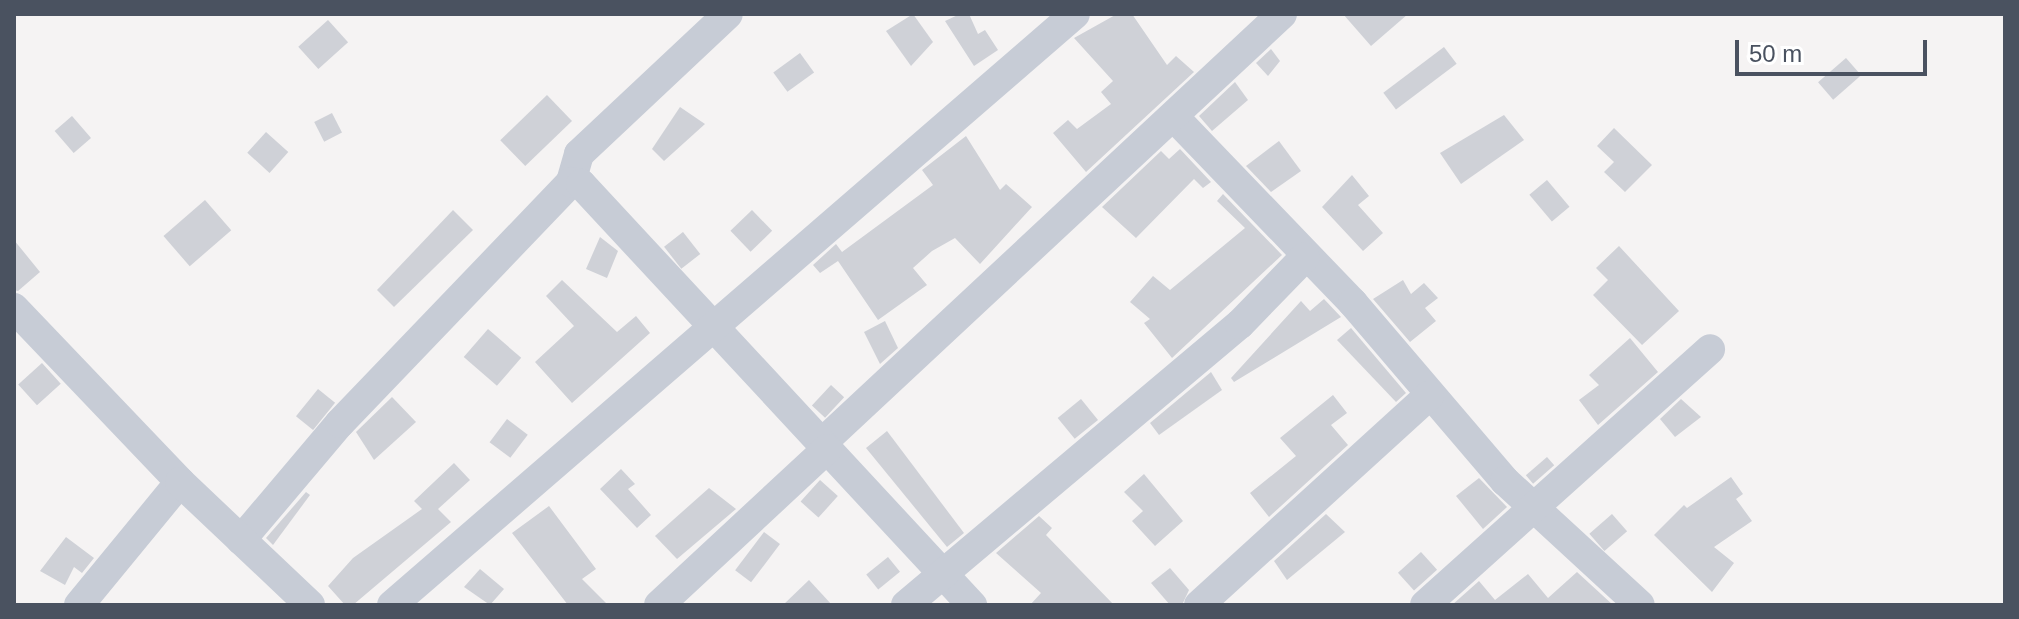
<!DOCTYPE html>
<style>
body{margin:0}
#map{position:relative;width:2019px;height:619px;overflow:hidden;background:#f5f3f3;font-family:Helvetica,sans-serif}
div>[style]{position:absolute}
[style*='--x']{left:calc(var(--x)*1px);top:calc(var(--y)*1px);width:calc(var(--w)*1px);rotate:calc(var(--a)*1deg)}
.building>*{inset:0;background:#cfd1d7;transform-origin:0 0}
.minor>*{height:30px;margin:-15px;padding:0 15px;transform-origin:15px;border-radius:15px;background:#c7ccd6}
span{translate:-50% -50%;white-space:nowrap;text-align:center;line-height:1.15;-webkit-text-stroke:7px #fff;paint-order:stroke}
.frame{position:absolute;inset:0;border:16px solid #4a5260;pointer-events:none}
.scale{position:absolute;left:1735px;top:40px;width:192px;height:36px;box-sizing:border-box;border:4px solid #4a5260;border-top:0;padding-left:10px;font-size:24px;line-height:28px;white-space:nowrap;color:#4a5260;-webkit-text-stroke:6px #fff;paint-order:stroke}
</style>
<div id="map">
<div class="building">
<i style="clip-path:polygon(913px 14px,933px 42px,911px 66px,886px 31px)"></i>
<i style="clip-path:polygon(960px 14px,969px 14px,978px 34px,985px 30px,998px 50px,974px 66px,945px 21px)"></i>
<i style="clip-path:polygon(1117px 14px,1132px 14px,1167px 65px,1176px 56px,1194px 72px,1086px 172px,1053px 133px,1068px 120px,1077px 129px,1111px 104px,1101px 92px,1113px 81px,1074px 38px)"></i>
<i style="clip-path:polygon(1343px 14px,1408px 14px,1371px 46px)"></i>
<i style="left:328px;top:20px;width:30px;height:40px;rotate:48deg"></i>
<i style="left:1444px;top:47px;width:21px;height:76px;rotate:53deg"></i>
<i style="clip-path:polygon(1271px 49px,1280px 61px,1268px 76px,1256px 63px)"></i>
<i style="left:800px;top:53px;width:24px;height:33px;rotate:54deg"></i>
<i style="left:1846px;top:58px;width:23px;height:37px;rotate:49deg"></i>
<i style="clip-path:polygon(1235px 82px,1248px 100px,1212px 131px,1199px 116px)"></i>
<i style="left:547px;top:95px;width:36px;height:65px;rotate:46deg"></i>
<i style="clip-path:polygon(680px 107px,705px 124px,664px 161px,652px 149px)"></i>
<i style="left:332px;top:113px;width:22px;height:20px;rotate:63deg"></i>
<i style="clip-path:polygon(1504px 115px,1524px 140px,1461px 184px,1440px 153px)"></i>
<i style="left:72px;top:116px;width:29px;height:23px;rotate:49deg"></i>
<i style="clip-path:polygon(1614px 128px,1652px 165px,1625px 192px,1604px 172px,1614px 162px,1597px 146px)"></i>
<i style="left:266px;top:132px;width:30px;height:28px;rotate:42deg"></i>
<i style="clip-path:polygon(966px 136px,1000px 190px,1006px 184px,1032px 207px,980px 264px,955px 238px,932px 251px,913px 268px,927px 285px,878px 320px,838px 261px,820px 273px,813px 265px,836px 244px,842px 252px,933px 185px,922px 170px)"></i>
<i style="clip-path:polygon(1279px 141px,1301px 171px,1271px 192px,1246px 166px)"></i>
<i style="clip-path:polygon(1180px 149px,1211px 182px,1203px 188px,1194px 179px,1136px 238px,1102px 207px,1161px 151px,1169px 159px)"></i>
<i style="clip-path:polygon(1352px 175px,1369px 196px,1358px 205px,1383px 233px,1363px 251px,1322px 207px)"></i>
<i style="left:1547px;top:180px;width:35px;height:23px;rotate:50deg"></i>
<i style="clip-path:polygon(1223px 194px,1282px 255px,1172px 358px,1144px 323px,1150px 319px,1130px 302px,1153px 276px,1170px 290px,1245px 228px,1217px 201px)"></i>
<i style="left:205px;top:200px;width:40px;height:55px;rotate:49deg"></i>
<i style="clip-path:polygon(453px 210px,473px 230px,394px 307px,377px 290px)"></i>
<i style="left:752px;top:210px;width:29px;height:30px;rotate:46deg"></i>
<i style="left:683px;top:232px;width:28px;height:24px;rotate:52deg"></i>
<i style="clip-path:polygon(600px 237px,618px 251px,607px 278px,586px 269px)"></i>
<i style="clip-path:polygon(14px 240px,40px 272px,18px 291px,14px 290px)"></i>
<i style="clip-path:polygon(1619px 246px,1679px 311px,1642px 345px,1593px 295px,1608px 280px,1596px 268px)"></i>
<i style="clip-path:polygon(562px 280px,617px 332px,636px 316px,650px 333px,572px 403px,535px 362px,574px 326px,546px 296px)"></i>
<i style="clip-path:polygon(1403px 280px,1411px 294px,1424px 283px,1438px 298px,1425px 308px,1436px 321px,1410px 342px,1373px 299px)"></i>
<i style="clip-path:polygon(1324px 299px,1341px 317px,1234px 382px,1231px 378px,1301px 301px,1310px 311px)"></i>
<i style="clip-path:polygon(885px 321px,898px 348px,880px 364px,864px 332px)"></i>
<i style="clip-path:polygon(1351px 328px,1406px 393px,1396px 402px,1337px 340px)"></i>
<i style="left:488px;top:329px;width:44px;height:37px;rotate:41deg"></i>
<i style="clip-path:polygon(1630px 338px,1658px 372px,1598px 425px,1579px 400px,1599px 385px,1589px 375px)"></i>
<i style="left:42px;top:363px;width:28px;height:32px;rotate:48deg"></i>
<i style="clip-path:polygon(1211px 372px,1222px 390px,1159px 435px,1150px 423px)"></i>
<i style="left:831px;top:385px;width:18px;height:28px;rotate:43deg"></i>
<i style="left:318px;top:389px;width:22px;height:35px;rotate:39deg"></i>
<i style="clip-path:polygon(1333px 395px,1347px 413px,1331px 425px,1348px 445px,1269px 517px,1250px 493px,1296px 456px,1280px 438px)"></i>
<i style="clip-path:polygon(392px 397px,416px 422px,374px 460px,356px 432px)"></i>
<i style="left:1081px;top:399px;width:27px;height:30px;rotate:51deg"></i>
<i style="clip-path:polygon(1681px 399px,1701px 417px,1675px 437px,1660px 419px)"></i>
<i style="left:507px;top:419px;width:26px;height:29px;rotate:37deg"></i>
<i style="clip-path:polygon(887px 431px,964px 533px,947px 547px,866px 448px)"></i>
<i style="left:1547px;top:457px;width:11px;height:28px;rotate:49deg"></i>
<i style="clip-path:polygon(454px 463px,470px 480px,438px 509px,451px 522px,353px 605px,345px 605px,328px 586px,353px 558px,422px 509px,414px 501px)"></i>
<i style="clip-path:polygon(621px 469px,635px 484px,628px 489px,651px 515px,637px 528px,600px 489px)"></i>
<i style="clip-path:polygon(1144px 474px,1183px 521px,1155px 546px,1132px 521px,1143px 511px,1124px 492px)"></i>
<i style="clip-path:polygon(1731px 477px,1743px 494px,1736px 499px,1752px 521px,1714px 547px,1734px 563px,1712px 592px,1654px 535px,1684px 505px,1687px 508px)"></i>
<i style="clip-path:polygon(1479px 478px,1507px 507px,1483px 529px,1456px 496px)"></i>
<i style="left:820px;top:480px;width:24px;height:29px;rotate:42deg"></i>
<i style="clip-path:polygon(709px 488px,736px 509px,677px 559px,655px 536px)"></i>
<i style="clip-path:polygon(306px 492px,310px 495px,273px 545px,266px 538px)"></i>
<i style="clip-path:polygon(549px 506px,596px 569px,582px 579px,608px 605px,568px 605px,512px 533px)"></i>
<i style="clip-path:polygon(1326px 514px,1345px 532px,1287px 580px,1274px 561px)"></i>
<i style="left:1612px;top:514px;width:23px;height:30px;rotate:49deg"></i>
<i style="clip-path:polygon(1039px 516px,1052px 528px,1046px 535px,1114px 605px,1030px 605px,1041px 593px,996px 553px)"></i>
<i style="left:764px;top:532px;width:20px;height:48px;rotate:37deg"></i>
<i style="clip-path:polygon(66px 537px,94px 558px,82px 573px,74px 567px,65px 585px,40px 571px)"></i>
<i style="left:1421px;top:552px;width:24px;height:31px;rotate:48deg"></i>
<i style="left:888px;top:557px;width:19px;height:28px;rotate:51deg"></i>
<i style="clip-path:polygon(1170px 568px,1189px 590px,1182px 605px,1170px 605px,1151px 583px)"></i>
<i style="clip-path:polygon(480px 569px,504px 589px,490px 605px,464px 587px)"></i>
<i style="clip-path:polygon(1577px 572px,1613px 605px,1452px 605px,1479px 581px,1495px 600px,1528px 574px,1548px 598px)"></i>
<i style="clip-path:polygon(809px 580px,832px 605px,783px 605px)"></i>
</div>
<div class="minor">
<i style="--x:1175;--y:118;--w:257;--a:46.1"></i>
<i style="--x:1353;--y:303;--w:234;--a:49.5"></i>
<i style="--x:1505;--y:481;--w:183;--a:42.6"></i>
<i style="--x:571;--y:182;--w:29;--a:-74"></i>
<i style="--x:579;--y:154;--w:204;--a:-43.2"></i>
<i style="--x:14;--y:308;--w:240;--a:46.3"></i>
<i style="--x:822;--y:443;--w:629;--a:-43"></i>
<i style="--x:241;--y:540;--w:153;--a:-49.8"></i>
<i style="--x:340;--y:423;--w:334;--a:-46.2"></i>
<i style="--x:571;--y:182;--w:10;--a:11"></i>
<i style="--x:581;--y:184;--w:575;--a:47.12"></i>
<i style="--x:79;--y:605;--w:159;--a:-50.6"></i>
<i style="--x:180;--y:482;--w:179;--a:43.4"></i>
<i style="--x:392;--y:605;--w:903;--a:-40.87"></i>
<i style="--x:659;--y:605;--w:229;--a:-42.9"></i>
<i style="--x:906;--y:605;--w:436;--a:-40.1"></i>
<i style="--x:1240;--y:324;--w:93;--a:-45.9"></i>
<i style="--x:1199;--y:605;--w:311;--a:-42.3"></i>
<i style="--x:1425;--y:605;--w:383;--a:-41.9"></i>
</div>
<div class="frame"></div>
<div class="scale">50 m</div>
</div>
